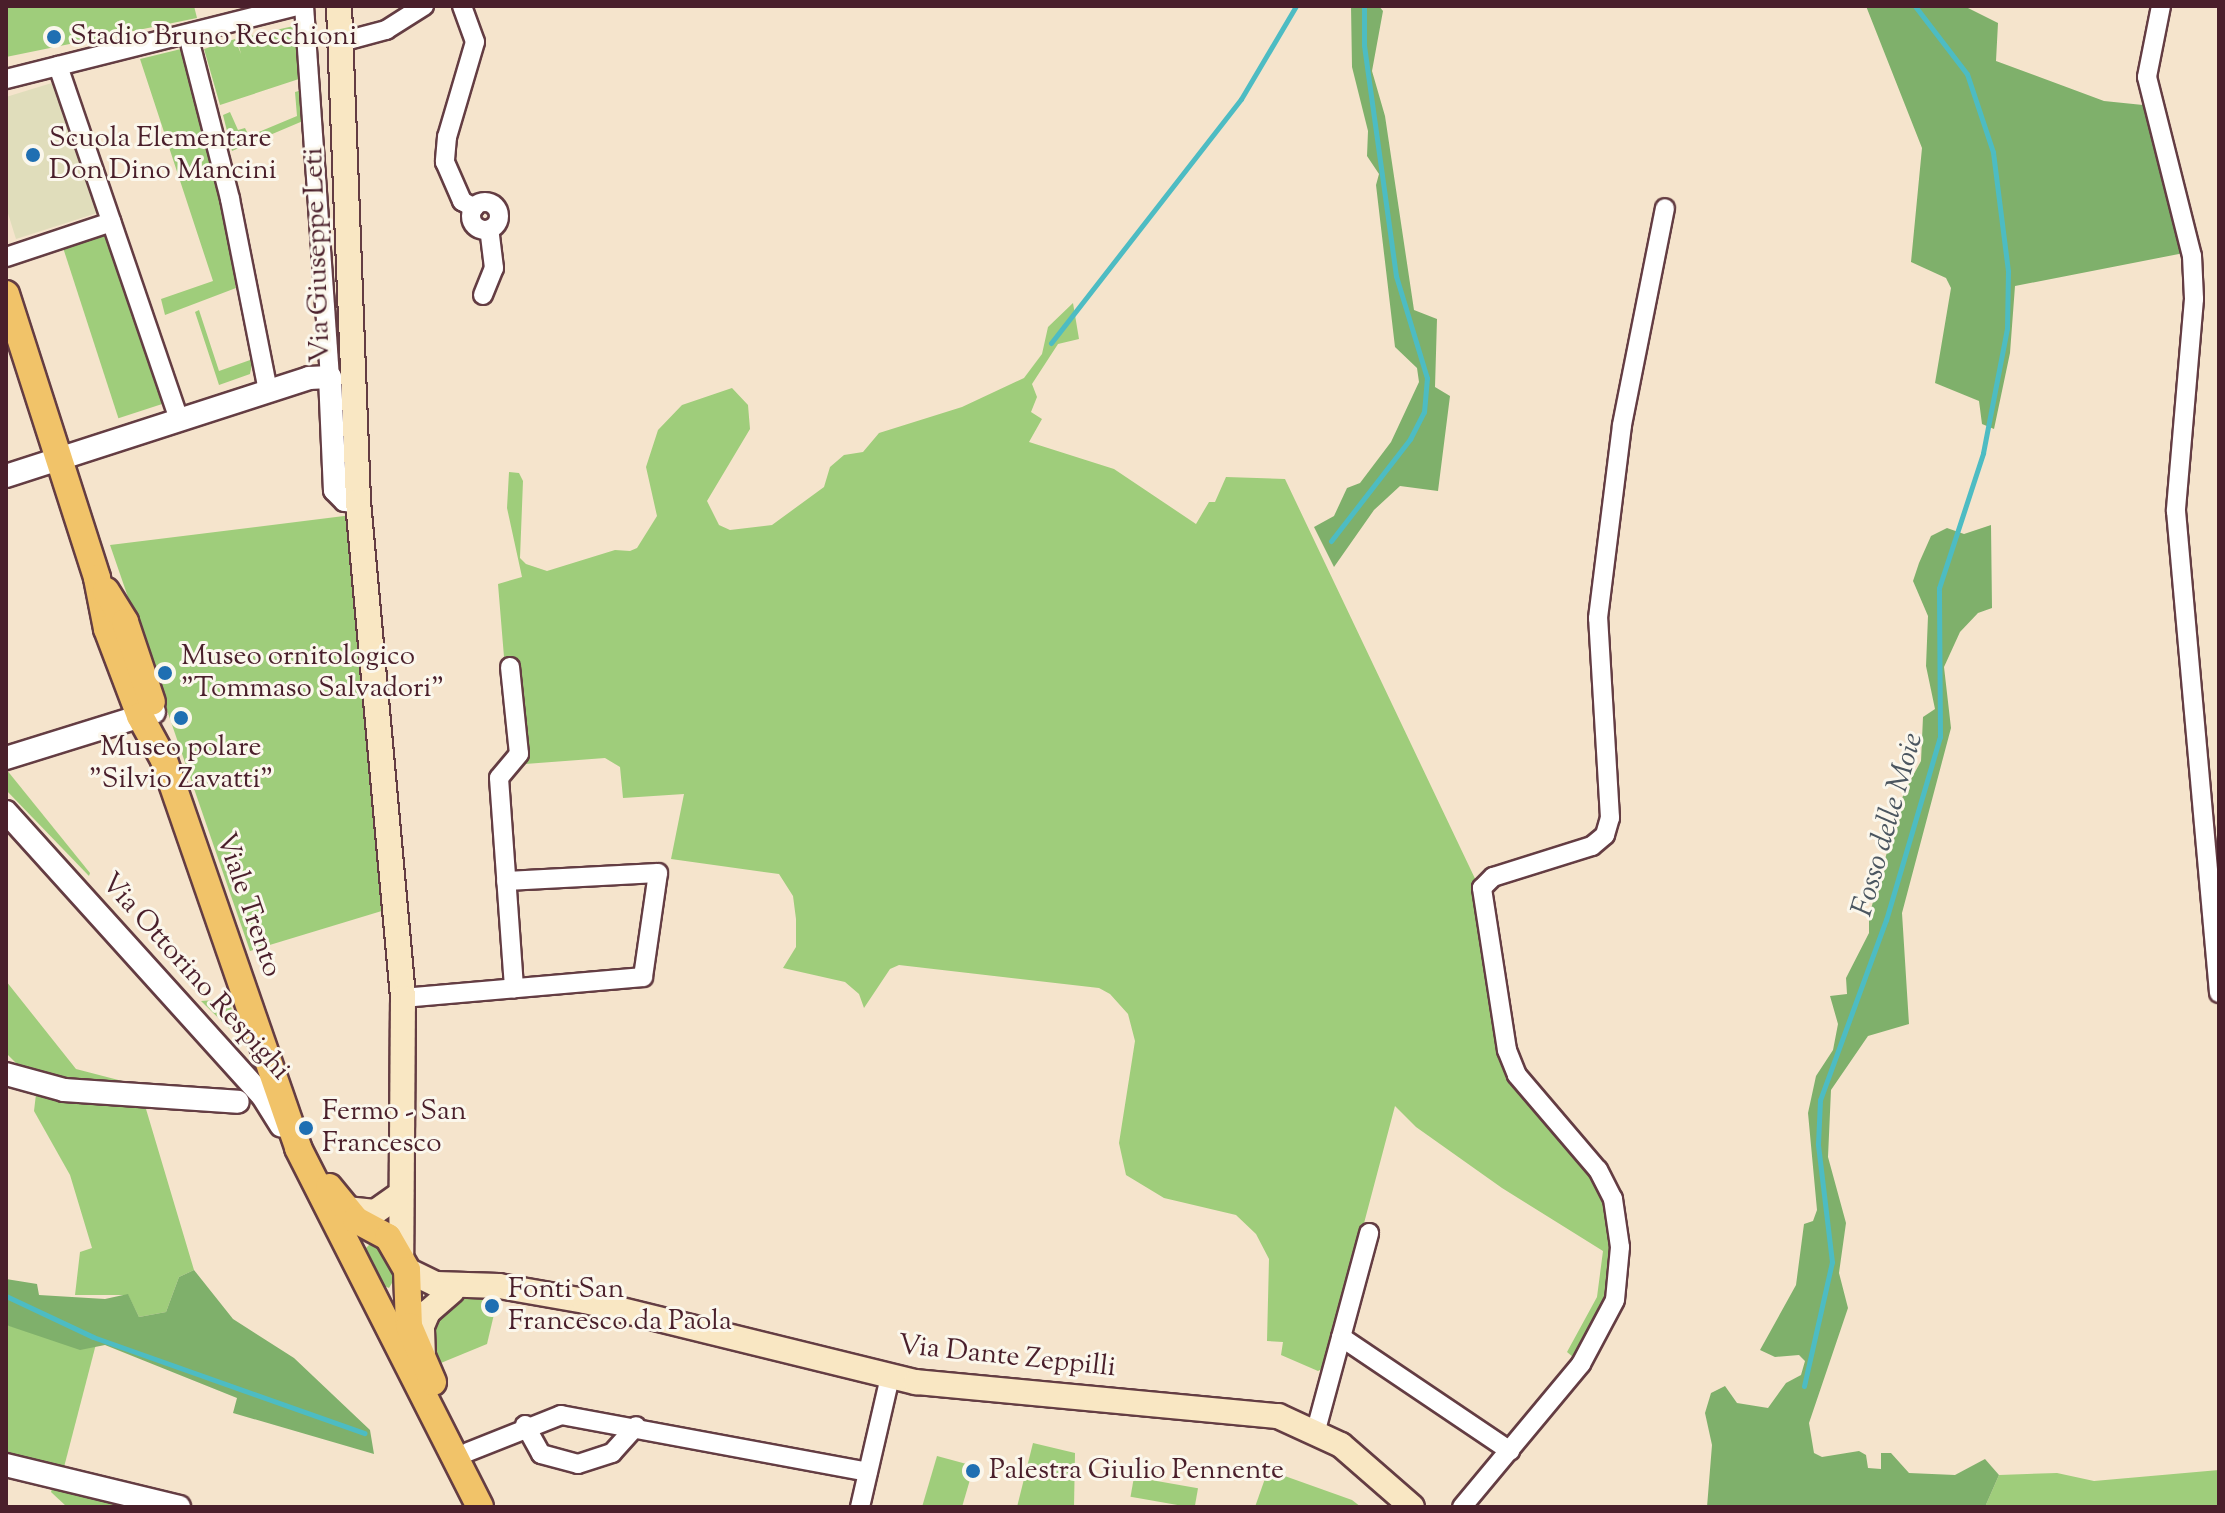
<!DOCTYPE html>
<style>
body{margin:0}
#map{position:relative;width:2225px;height:1513px;overflow:hidden;background:#f5e4cc;font-family:"Sorts Mill Goudy",serif}
div>[style]{position:absolute}
[style*='--x']{left:calc(var(--x)*1px);top:calc(var(--y)*1px);width:calc(var(--w)*1px);rotate:calc(var(--a)*1deg)}
.built>*{inset:0;background:#e0ddbb}
.green>*{inset:0;background:#9fcd7b;transform-origin:0 0}
.forest>*{inset:0;background:#7fb06b}
.stream>*{height:5px;margin:-2.5px;padding:0 2.5px;transform-origin:2.5px;border-radius:2.5px;background:#4dbcc3}
.roads{filter:drop-shadow(2px 0 #643d43) drop-shadow(-2px 0 #643d43) drop-shadow(0 2px #643d43) drop-shadow(0 -2px #643d43)}
.minor>*{height:18px;margin:-9px;padding:0 9px;transform-origin:9px;border-radius:9px;background:#fff}
.minor>.ring{margin:-9px;padding:0;box-sizing:content-box;background:none;border:18px solid #fff;border-radius:50%}
.tertiary>*{height:22px;margin:-11px;padding:0 11px;transform-origin:11px;border-radius:11px;background:#fff}
.secondary>*{height:24px;margin:-12px;padding:0 12px;transform-origin:12px;border-radius:12px;background:#f9e7c3}
.primary>*{height:26px;margin:-13px;padding:0 13px;transform-origin:13px;border-radius:13px;background:#f1c369}
.dots>*{width:22px;height:22px;translate:-50% -50%;box-sizing:border-box;border:4px solid #fbf7ec;border-radius:50%}
span{translate:-50% -50%;white-space:nowrap;text-align:center;line-height:1.15;-webkit-text-stroke:6px #fbf7ec;paint-order:stroke}
.poi-label{font-size:28px;color:#4a1f2b}
.left{translate:0 -50%;text-align:left}
.street-label{font-size:28px;color:#4a1f2b}
.water-label{font-size:30px;color:#4b5660;font-style:italic}
.frame{position:absolute;inset:0;border:8px solid #4a1f2b;pointer-events:none}
</style>
<div id="map">
<div class="built">
<i style="clip-path:polygon(55px 82px,97px 213px,16px 239px,6px 207px,6px 97px)"></i>
</div>
<div class="green">
<i style="clip-path:polygon(6px 6px,194px 6px,197px 18px,6px 57px)"></i>
<i style="clip-path:polygon(298px 25px,305px 77px,220px 105px,204px 49px,235px 39px,241px 54px,237px 39px)"></i>
<i style="clip-path:polygon(181px 49px,216px 162px,236px 288px,165px 315px,161px 299px,213px 281px,140px 59px)"></i>
<i style="clip-path:polygon(306px 89px,310px 118px,232px 151px,223px 115px,230px 112px,238px 130px,245px 128px,249px 136px,297px 116px,295px 92px)"></i>
<i style="left:105px;top:228px;width:185px;height:46px;rotate:72deg"></i>
<i style="clip-path:polygon(1073px 303px,1079px 339px,1058px 344px,1032px 384px,1037px 397px,1031px 412px,1042px 419px,1029px 442px,1114px 469px,1196px 524px,1209px 502px,1215px 502px,1226px 477px,1285px 479px,1479px 887px,1475px 902px,1493px 1021px,1504px 1052px,1611px 1201px,1612px 1299px,1579px 1362px,1567px 1352px,1597px 1297px,1603px 1251px,1502px 1188px,1416px 1127px,1395px 1106px,1326px 1367px,1318px 1371px,1281px 1355px,1283px 1342px,1267px 1341px,1269px 1259px,1256px 1234px,1236px 1215px,1164px 1198px,1126px 1175px,1119px 1143px,1135px 1041px,1128px 1014px,1110px 994px,1099px 988px,899px 965px,890px 969px,864px 1008px,859px 994px,845px 982px,783px 968px,796px 947px,796px 919px,793px 896px,779px 874px,671px 859px,684px 794px,623px 798px,620px 767px,605px 758px,525px 764px,529px 746px,522px 686px,518px 684px,514px 657px,504px 657px,498px 584px,522px 577px,507px 508px,509px 472px,519px 473px,523px 481px,520px 558px,526px 564px,547px 571px,615px 550px,630px 551px,637px 548px,657px 516px,646px 467px,658px 430px,682px 405px,732px 388px,748px 405px,750px 429px,707px 501px,719px 525px,730px 530px,772px 525px,824px 487px,830px 467px,844px 455px,863px 452px,879px 433px,962px 407px,1024px 378px,1042px 354px,1048px 327px)"></i>
<i style="clip-path:polygon(199px 310px,219px 371px,253px 359px,250px 374px,219px 385px,195px 312px)"></i>
<i style="clip-path:polygon(352px 515px,385px 910px,250px 951px,110px 545px)"></i>
<i style="clip-path:polygon(6px 769px,90px 873px,89px 876px,6px 790px)"></i>
<i style="clip-path:polygon(6px 981px,76px 1069px,157px 1090px,84px 1084px,21px 1068px,6px 1053px)"></i>
<i style="clip-path:polygon(228px 999px,245px 1044px,201px 1001px)"></i>
<i style="clip-path:polygon(36px 1094px,138px 1102px,146px 1109px,194px 1270px,179px 1277px,166px 1312px,139px 1317px,128px 1295px,75px 1295px,80px 1252px,92px 1248px,70px 1175px,34px 1111px)"></i>
<i style="clip-path:polygon(371px 1243px,377px 1245px,395px 1278px,389px 1288px,380px 1284px,364px 1250px)"></i>
<i style="clip-path:polygon(499px 1293px,487px 1344px,436px 1365px,431px 1337px,435px 1318px,457px 1296px)"></i>
<i style="clip-path:polygon(6px 1325px,96px 1344px,63px 1471px,6px 1458px)"></i>
<i style="clip-path:polygon(1033px 1443px,1075px 1453px,1074px 1507px,1017px 1507px)"></i>
<i style="clip-path:polygon(937px 1456px,974px 1466px,962px 1507px,922px 1507px)"></i>
<i style="clip-path:polygon(1268px 1470px,1352px 1500px,1361px 1507px,1255px 1507px)"></i>
<i style="clip-path:polygon(2219px 1470px,2219px 1507px,1985px 1507px,1999px 1475px,2057px 1473px,2094px 1481px)"></i>
<i style="left:1134px;top:1477px;width:65px;height:20px;rotate:10deg"></i>
<i style="clip-path:polygon(53px 1485px,163px 1507px,67px 1507px,51px 1492px)"></i>
</div>
<div class="forest">
<i style="clip-path:polygon(1351px 6px,1379px 6px,1383px 11px,1372px 71px,1385px 116px,1414px 310px,1437px 319px,1435px 387px,1450px 396px,1438px 491px,1400px 486px,1374px 510px,1334px 567px,1314px 527px,1334px 516px,1347px 488px,1360px 483px,1391px 442px,1419px 382px,1417px 368px,1395px 347px,1376px 185px,1379px 174px,1367px 156px,1368px 131px,1352px 67px)"></i>
<i style="clip-path:polygon(1866px 6px,1964px 6px,1998px 23px,1996px 61px,2104px 101px,2143px 105px,2150px 120px,2184px 253px,2015px 286px,2010px 353px,1994px 429px,1982px 424px,1979px 401px,1935px 383px,1951px 288px,1946px 278px,1911px 262px,1922px 148px)"></i>
<i style="clip-path:polygon(1991px 525px,1992px 608px,1978px 613px,1960px 632px,1944px 667px,1951px 728px,1902px 913px,1909px 1024px,1868px 1036px,1831px 1090px,1828px 1157px,1846px 1223px,1839px 1273px,1848px 1308px,1809px 1423px,1814px 1453px,1822px 1457px,1859px 1451px,1866px 1455px,1868px 1468px,1881px 1469px,1881px 1453px,1891px 1453px,1909px 1473px,1955px 1475px,1985px 1459px,1999px 1475px,1985px 1507px,1707px 1507px,1712px 1445px,1705px 1413px,1711px 1393px,1725px 1386px,1737px 1403px,1768px 1408px,1786px 1383px,1801px 1375px,1805px 1361px,1799px 1355px,1775px 1357px,1760px 1350px,1796px 1285px,1804px 1224px,1813px 1221px,1817px 1210px,1808px 1113px,1816px 1076px,1833px 1050px,1838px 1024px,1830px 996px,1847px 994px,1846px 978px,1869px 933px,1869px 916px,1904px 792px,1921px 761px,1923px 717px,1935px 709px,1926px 666px,1928px 616px,1913px 581px,1919px 563px,1931px 536px,1947px 528px,1964px 534px)"></i>
<i style="clip-path:polygon(194px 1270px,233px 1319px,294px 1358px,370px 1430px,374px 1454px,233px 1413px,237px 1398px,105px 1345px,80px 1350px,6px 1325px,6px 1279px,37px 1284px,39px 1295px,105px 1299px,128px 1294px,139px 1317px,166px 1312px,179px 1277px)"></i>
</div>
<div class="stream">
<i style="--x:1051;--y:343;--w:309;--a:-52.1"></i>
<i style="--x:1241;--y:99;--w:108;--a:-59.4"></i>
<i style="--x:1331;--y:541;--w:129;--a:-52.2"></i>
<i style="--x:1410;--y:439;--w:30;--a:-63"></i>
<i style="--x:1424;--y:412;--w:34;--a:-85"></i>
<i style="--x:1427;--y:378;--w:107;--a:-106.9"></i>
<i style="--x:1396;--y:276;--w:233;--a:-97.9"></i>
<i style="--x:1364;--y:45;--w:39;--a:-90"></i>
<i style="--x:6;--y:1296;--w:96;--a:25.2"></i>
<i style="--x:93;--y:1337;--w:288;--a:19.5"></i>
<i style="--x:1804;--y:1386;--w:127;--a:-77.3"></i>
<i style="--x:1832;--y:1262;--w:119;--a:-96.8"></i>
<i style="--x:1818;--y:1144;--w:44;--a:-87.4"></i>
<i style="--x:1820;--y:1100;--w:192;--a:-69.9"></i>
<i style="--x:1886;--y:920;--w:191;--a:-73.6"></i>
<i style="--x:1940;--y:737;--w:149;--a:-90.4"></i>
<i style="--x:1939;--y:588;--w:142;--a:-71.9"></i>
<i style="--x:1983;--y:453;--w:127;--a:-79.1"></i>
<i style="--x:2007;--y:328;--w:57;--a:-89"></i>
<i style="--x:2008;--y:271;--w:120;--a:-97.2"></i>
<i style="--x:1993;--y:152;--w:82;--a:-108.4"></i>
<i style="--x:1967;--y:74;--w:86;--a:-127.4"></i>
</div>
<div class="roads">
<div class="minor">
<i style="--x:304;--y:6;--w:372;--a:86"></i>
<i style="--x:462;--y:6;--w:38;--a:70"></i>
<i style="--x:475;--y:42;--w:99;--a:106.4"></i>
<i style="--x:447;--y:137;--w:25;--a:95"></i>
<i style="--x:445;--y:162;--w:43;--a:66.4"></i>
<i style="--x:462;--y:201;--w:14;--a:30"></i>
<i style="--x:2161;--y:6;--w:72;--a:101.2"></i>
<i style="--x:2147;--y:77;--w:185;--a:75.9"></i>
<i style="--x:2192;--y:256;--w:43;--a:87.3"></i>
<i style="--x:2194;--y:299;--w:213;--a:94.9"></i>
<i style="--x:2176;--y:511;--w:484;--a:84.9"></i>
<i style="--x:188;--y:35;--w:169;--a:75.6"></i>
<i style="--x:230;--y:199;--w:196;--a:78.8"></i>
<i style="--x:341;--y:42;--w:47;--a:-14.9"></i>
<i style="--x:386;--y:30;--w:45;--a:-32.3"></i>
<i style="--x:58;--y:66;--w:374;--a:71.1"></i>
<i style="--x:6;--y:79;--w:299;--a:-14.1"></i>
<i class="ring" style="left:471px;top:202px;width:10px;height:10px"></i>
<i style="--x:6;--y:257;--w:111;--a:-18.4"></i>
<i style="--x:483;--y:295;--w:29;--a:-68"></i>
<i style="--x:494;--y:268;--w:38;--a:-97"></i>
<i style="--x:510;--y:667;--w:87;--a:84.1"></i>
<i style="--x:519;--y:754;--w:31;--a:130"></i>
<i style="--x:499;--y:778;--w:211;--a:85.9"></i>
<i style="--x:403;--y:998;--w:241;--a:-5"></i>
<i style="--x:643;--y:977;--w:105;--a:-81.8"></i>
<i style="--x:658;--y:873;--w:152;--a:177"></i>
<i style="--x:1341;--y:1337;--w:204;--a:34"></i>
<i style="--x:525;--y:1425;--w:33;--a:61"></i>
<i style="--x:541;--y:1454;--w:38;--a:15"></i>
<i style="--x:578;--y:1464;--w:36;--a:-18"></i>
<i style="--x:612;--y:1453;--w:36;--a:-48"></i>
<i style="--x:1316;--y:1430;--w:204;--a:-74.9"></i>
<i style="--x:468;--y:1452;--w:100;--a:-21.7"></i>
<i style="--x:561;--y:1415;--w:312;--a:10.5"></i>
<i style="--x:860;--y:1507;--w:133;--a:-77"></i>
<i style="--x:1462;--y:1507;--w:186;--a:-50.2"></i>
<i style="--x:1581;--y:1364;--w:72;--a:-62"></i>
<i style="--x:1615;--y:1300;--w:53;--a:-84.6"></i>
<i style="--x:1620;--y:1247;--w:49;--a:-98.3"></i>
<i style="--x:1613;--y:1199;--w:33;--a:-117"></i>
<i style="--x:1598;--y:1170;--w:125;--a:-130.5"></i>
<i style="--x:1517;--y:1075;--w:27;--a:-112"></i>
<i style="--x:1507;--y:1050;--w:164;--a:-98.8"></i>
<i style="--x:1482;--y:888;--w:16;--a:-45"></i>
<i style="--x:1493;--y:877;--w:104;--a:-17.4"></i>
<i style="--x:1592;--y:846;--w:17;--a:-40"></i>
<i style="--x:1605;--y:835;--w:18;--a:-74"></i>
<i style="--x:1610;--y:818;--w:200;--a:-93.4"></i>
<i style="--x:1598;--y:618;--w:194;--a:-82.9"></i>
<i style="--x:1622;--y:425;--w:221;--a:-78.8"></i>
</div>
<div class="tertiary">
<i style="--x:6;--y:476;--w:318;--a:-17.9"></i>
<i style="--x:309;--y:378;--w:21;--a:-3"></i>
<i style="--x:330;--y:377;--w:113;--a:87.5"></i>
<i style="--x:335;--y:490;--w:14;--a:45"></i>
<i style="--x:345;--y:500;--w:13;--a:9"></i>
<i style="--x:6;--y:758;--w:155;--a:-17.3"></i>
<i style="--x:6;--y:812;--w:382;--a:47.9"></i>
<i style="--x:262;--y:1095;--w:36;--a:58"></i>
<i style="--x:6;--y:1074;--w:60;--a:15.4"></i>
<i style="--x:64;--y:1090;--w:174;--a:3.9"></i>
<i style="--x:6;--y:1465;--w:178;--a:13.6"></i>
</div>
<div class="secondary">
<i style="--x:339;--y:6;--w:496;--a:87.8"></i>
<i style="--x:358;--y:502;--w:498;--a:84.8"></i>
<i style="--x:403;--y:998;--w:261;--a:90.4"></i>
<i style="--x:346;--y:1209;--w:29;--a:6"></i>
<i style="--x:375;--y:1212;--w:32;--a:-35"></i>
<i style="--x:407;--y:1270;--w:32;--a:26"></i>
<i style="--x:436;--y:1284;--w:63;--a:1.8"></i>
<i style="--x:499;--y:1286;--w:87;--a:9.9"></i>
<i style="--x:585;--y:1301;--w:341;--a:13.8"></i>
<i style="--x:916;--y:1382;--w:364;--a:5.4"></i>
<i style="--x:1278;--y:1416;--w:69;--a:24.7"></i>
<i style="--x:1341;--y:1445;--w:94;--a:41.1"></i>
<i style="--x:423;--y:1358;--w:32;--a:-92"></i>
<i style="--x:422;--y:1326;--w:15;--a:-67"></i>
<i style="--x:428;--y:1312;--w:32;--a:-41"></i>
</div>
<div class="primary">
<i style="--x:6;--y:294;--w:298;--a:72.2"></i>
<i style="--x:97;--y:578;--w:52;--a:78.9"></i>
<i style="--x:107;--y:629;--w:93;--a:69.2"></i>
<i style="--x:140;--y:716;--w:50;--a:61.4"></i>
<i style="--x:164;--y:760;--w:410;--a:70.9"></i>
<i style="--x:298;--y:1148;--w:402;--a:63.1"></i>
<i style="--x:106;--y:591;--w:36;--a:58"></i>
<i style="--x:125;--y:622;--w:84;--a:71.4"></i>
<i style="--x:329;--y:1187;--w:43;--a:50.7"></i>
<i style="--x:356;--y:1220;--w:36;--a:28"></i>
<i style="--x:388;--y:1237;--w:38;--a:60"></i>
<i style="--x:407;--y:1270;--w:56;--a:88"></i>
<i style="--x:409;--y:1326;--w:61;--a:66.8"></i>
</div>
</div>
<div class="dots">
<i style="left:54px;top:37px;background:#1f6fb2"></i>
<i style="left:33px;top:155px;background:#1f6fb2"></i>
<i style="left:165px;top:673px;background:#1f6fb2"></i>
<i style="left:181px;top:718px;background:#1f6fb2"></i>
<i style="left:306px;top:1128px;background:#1f6fb2"></i>
<i style="left:492px;top:1306px;background:#1f6fb2"></i>
<i style="left:973px;top:1471px;background:#1f6fb2"></i>
</div>
<div class="poi-label">
<span class="left" style="left:70px;top:37px">Stadio Bruno Recchioni</span>
<span class="left" style="left:49px;top:155px">Scuola Elementare<br>Don Dino Mancini</span>
<span class="left" style="left:181px;top:673px">Museo ornitologico<br>"Tommaso Salvadori"</span>
<span style="left:181px;top:764px">Museo polare<br>"Silvio Zavatti"</span>
<span class="left" style="left:322px;top:1128px">Fermo - San<br>Francesco</span>
<span class="left" style="left:508px;top:1306px">Fonti San<br>Francesco da Paola</span>
<span class="left" style="left:989px;top:1471px">Palestra Giulio Pennente</span>
</div>
<div class="street-label">
<span style="left:318px;top:255px;rotate:-92deg">Via Giuseppe Leti</span>
<span style="left:248px;top:905px;rotate:71deg">Viale Trento</span>
<span style="left:195px;top:977px;rotate:48deg">Via Ottorino Respighi</span>
<span style="left:1007px;top:1357px;rotate:6deg">Via Dante Zeppilli</span>
</div>
<div class="water-label">
<span style="left:1889px;top:825px;rotate:-74deg">Fosso delle Moie</span>
</div>
<div class="frame"></div>
</div>
